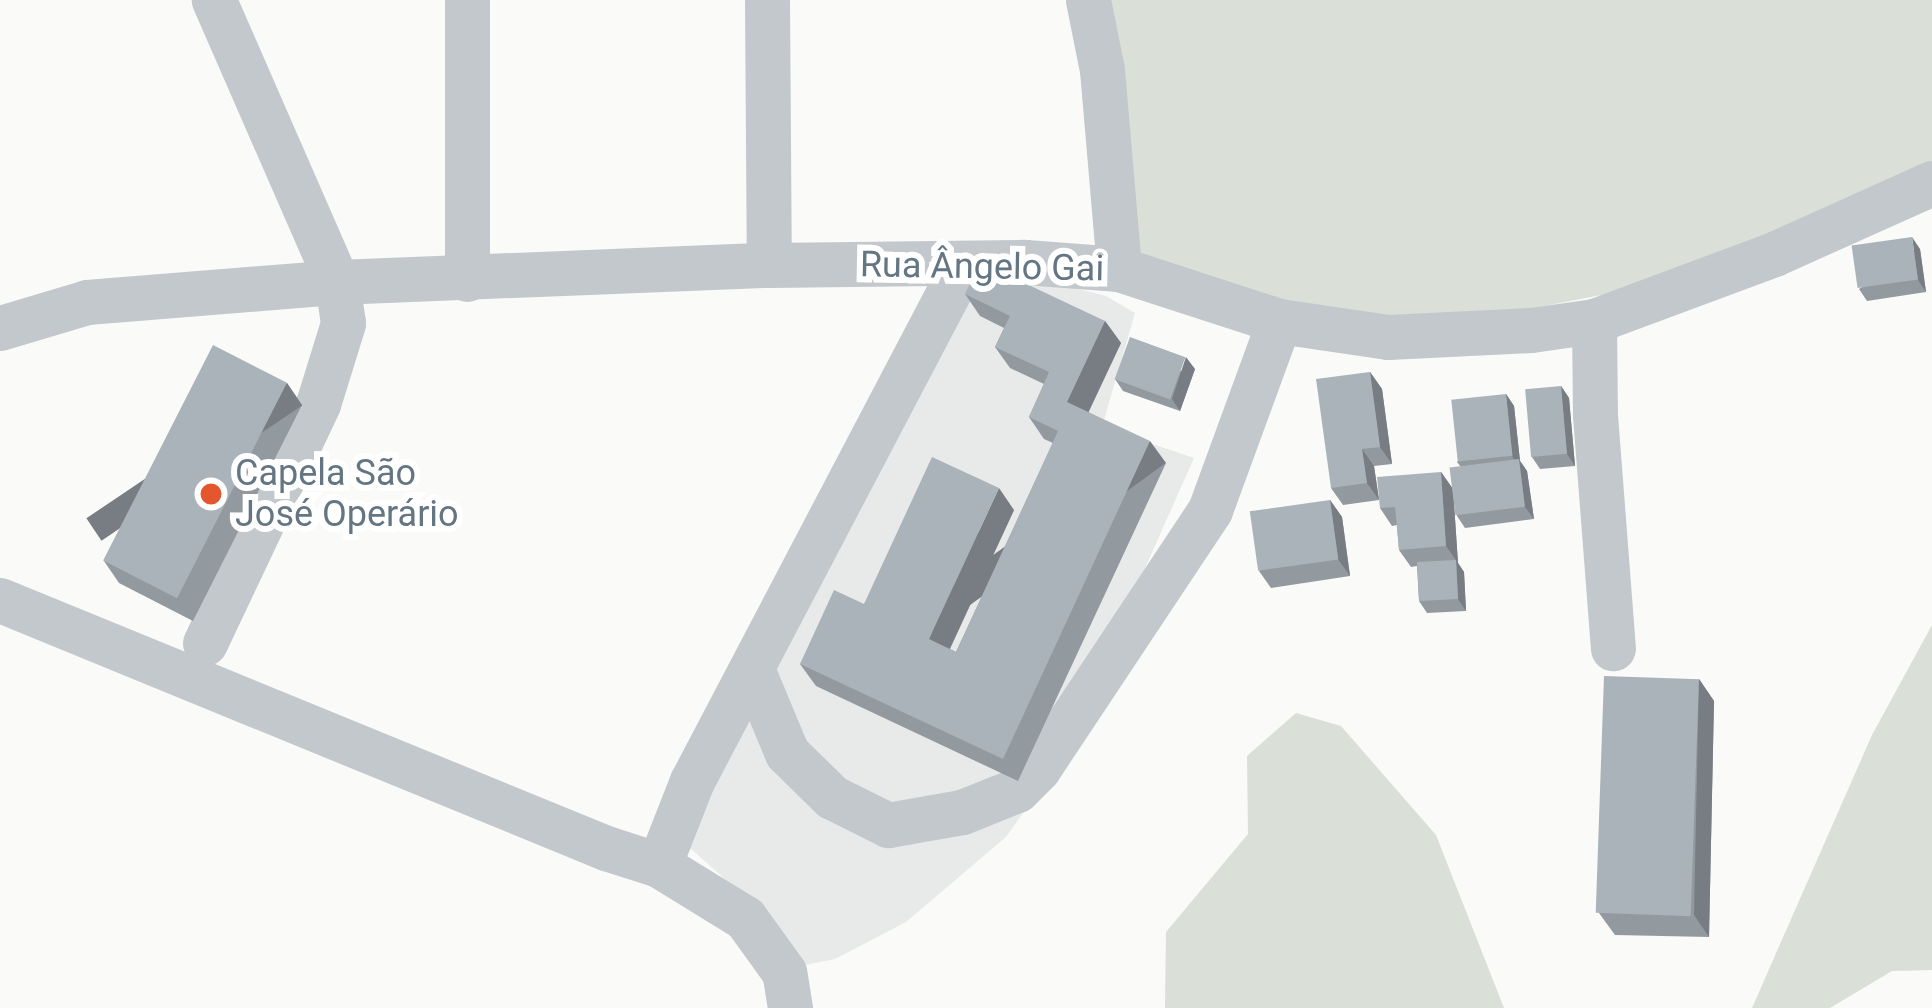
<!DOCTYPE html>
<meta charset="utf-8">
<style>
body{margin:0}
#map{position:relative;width:1932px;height:1008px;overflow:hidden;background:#fafaf8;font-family:Roboto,sans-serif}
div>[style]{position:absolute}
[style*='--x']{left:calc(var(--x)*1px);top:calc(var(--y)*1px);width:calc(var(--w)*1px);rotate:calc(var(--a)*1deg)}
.built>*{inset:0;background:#e8e9e9}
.green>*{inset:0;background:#dadfd7}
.minor>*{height:45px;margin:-22.5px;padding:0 22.5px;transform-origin:22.5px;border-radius:22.5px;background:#c3c8cc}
.wall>*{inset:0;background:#929a9f}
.shaded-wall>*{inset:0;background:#777d82;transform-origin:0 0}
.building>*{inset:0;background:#aab3b9;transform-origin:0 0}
.dots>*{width:33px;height:33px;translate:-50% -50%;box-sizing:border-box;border:6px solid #fff;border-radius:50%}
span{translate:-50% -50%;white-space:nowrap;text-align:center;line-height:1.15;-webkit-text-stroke:12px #fff;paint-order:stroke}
.street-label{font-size:36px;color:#657683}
.poi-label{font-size:36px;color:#657683}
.left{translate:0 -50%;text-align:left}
</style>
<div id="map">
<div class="built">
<i style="clip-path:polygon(969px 279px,1067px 286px,1106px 296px,1135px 313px,1102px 427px,1194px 458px,1058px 764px,1006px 837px,906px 922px,835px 959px,800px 966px,755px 906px,689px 847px,710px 785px)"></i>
</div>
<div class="green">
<i style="clip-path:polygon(1105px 0,1932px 0,1932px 170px,1663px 283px,1467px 321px,1311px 312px,1119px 269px)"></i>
<i style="clip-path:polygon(1932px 625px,1932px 970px,1892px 971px,1830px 1008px,1752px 1008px,1872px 735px)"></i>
<i style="clip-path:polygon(1296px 713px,1341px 726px,1436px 835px,1504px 1008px,1165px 1008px,1166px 932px,1248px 834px,1247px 756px)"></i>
</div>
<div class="minor">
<i style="--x:467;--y:0;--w:279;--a:90"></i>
<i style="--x:767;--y:0;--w:265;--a:89.6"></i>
<i style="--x:1088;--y:0;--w:71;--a:78.7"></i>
<i style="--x:1102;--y:70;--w:200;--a:85.1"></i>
<i style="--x:1594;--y:321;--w:94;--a:89.4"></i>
<i style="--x:1595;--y:415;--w:234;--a:85.6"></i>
<i style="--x:0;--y:328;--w:91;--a:-16.6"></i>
<i style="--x:87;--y:302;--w:251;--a:-4.6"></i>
<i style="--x:337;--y:282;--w:432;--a:-2.3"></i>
<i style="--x:769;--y:265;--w:256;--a:-0.7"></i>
<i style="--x:1025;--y:262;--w:94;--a:4.3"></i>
<i style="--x:1119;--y:269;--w:168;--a:18"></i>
<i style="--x:1279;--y:321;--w:110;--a:8.4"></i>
<i style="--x:1388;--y:337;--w:143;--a:-2.8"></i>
<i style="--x:1531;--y:330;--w:64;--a:-8.1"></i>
<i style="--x:1594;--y:321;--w:192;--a:-20.4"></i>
<i style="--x:1774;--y:254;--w:173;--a:-24.2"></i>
<i style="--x:0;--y:600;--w:655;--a:22.26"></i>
<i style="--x:606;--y:848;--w:56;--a:17.8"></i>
<i style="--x:205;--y:643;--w:264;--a:-64.7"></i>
<i style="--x:318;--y:404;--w:85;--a:-72.8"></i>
<i style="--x:343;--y:323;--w:41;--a:-98.3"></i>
<i style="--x:337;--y:282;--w:308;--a:-113.6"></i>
<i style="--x:752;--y:669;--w:91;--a:67.4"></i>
<i style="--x:787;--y:753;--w:63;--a:44.4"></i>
<i style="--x:832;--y:797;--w:63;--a:26.6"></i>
<i style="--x:888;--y:825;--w:75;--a:-10"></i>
<i style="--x:962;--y:812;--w:59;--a:-21.8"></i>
<i style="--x:1017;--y:790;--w:30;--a:-45"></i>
<i style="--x:1038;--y:769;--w:311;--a:-56.4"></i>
<i style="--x:1210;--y:510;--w:201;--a:-69.9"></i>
<i style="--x:790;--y:1008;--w:36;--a:-99"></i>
<i style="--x:784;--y:972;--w:67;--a:-125.8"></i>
<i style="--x:745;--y:918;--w:101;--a:-148.4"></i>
<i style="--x:659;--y:865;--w:90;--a:-68.6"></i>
<i style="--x:692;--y:781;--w:585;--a:-62.3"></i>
</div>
<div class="wall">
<i style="clip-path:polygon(1920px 249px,1926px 292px,1867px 301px,1859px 289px)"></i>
<i style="clip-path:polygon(965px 294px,1105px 321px,1121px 343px,1088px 412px,1166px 463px,1018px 781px,816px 686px,800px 664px,864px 604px,1014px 510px,950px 649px,956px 652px,1053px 443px,1044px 439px,1029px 417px,1044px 384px,1010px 368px,995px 347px,1004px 328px,980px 316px)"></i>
<i style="clip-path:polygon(1195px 369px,1180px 411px,1123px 391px,1115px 379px)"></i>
<i style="clip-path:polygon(1370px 372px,1382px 389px,1392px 464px,1374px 466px,1379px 500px,1343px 505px,1331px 488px)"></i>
<i style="clip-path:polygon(287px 383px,302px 405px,193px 621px,119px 583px,104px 561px)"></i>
<i style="clip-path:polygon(1561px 386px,1569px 398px,1575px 466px,1540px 469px,1532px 457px)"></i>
<i style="clip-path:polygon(1506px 394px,1514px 406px,1520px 461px,1527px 471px,1534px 519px,1465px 528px,1457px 516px,1464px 471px,1457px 462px)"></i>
<i style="clip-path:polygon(1441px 472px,1453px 489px,1458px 563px,1464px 572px,1466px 611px,1427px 613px,1419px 601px,1417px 566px,1411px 567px,1399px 550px,1397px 525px,1392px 526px,1380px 508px)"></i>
<i style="clip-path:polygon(1330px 500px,1342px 517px,1350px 576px,1271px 588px,1259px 571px)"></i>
<i style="clip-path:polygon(1699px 679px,1714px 701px,1709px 937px,1615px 935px,1599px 913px)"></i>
</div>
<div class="shaded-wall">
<i style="clip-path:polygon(1912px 237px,1920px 249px,1926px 292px,1918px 280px)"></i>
<i style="clip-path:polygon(1105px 321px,1121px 343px,1083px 424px,1067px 402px)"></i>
<i style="clip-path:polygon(1186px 357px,1195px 369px,1180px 411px,1172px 399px)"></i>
<i style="clip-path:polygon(1370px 372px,1382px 389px,1392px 464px,1380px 447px)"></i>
<i style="left:287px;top:383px;width:27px;height:242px;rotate:56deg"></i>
<i style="clip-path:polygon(1561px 386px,1569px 398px,1575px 466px,1567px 454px)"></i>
<i style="clip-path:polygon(1506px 394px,1514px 406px,1520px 461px,1527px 471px,1534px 519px,1525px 507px,1520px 467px,1512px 456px)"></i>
<i style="left:1150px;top:441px;width:27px;height:350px;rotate:54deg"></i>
<i style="clip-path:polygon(1362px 449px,1374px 466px,1379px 500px,1367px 483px)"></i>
<i style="clip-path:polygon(1441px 472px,1453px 489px,1458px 563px,1446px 546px)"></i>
<i style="clip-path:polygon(999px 488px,1014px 510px,944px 661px,929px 639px)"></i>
<i style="clip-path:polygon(1330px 500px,1342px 517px,1350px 576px,1338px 559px)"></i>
<i style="clip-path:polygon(1456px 560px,1464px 572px,1466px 611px,1458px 599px)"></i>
<i style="clip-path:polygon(1699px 679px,1714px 701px,1709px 937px,1694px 915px)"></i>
</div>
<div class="building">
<i style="left:1912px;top:237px;width:43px;height:61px;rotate:82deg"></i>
<i style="clip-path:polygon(980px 262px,1105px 321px,1067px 402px,1150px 441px,1003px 759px,800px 664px,834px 590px,864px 604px,932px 457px,999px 488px,929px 639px,956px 652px,1058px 431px,1029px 417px,1049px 372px,995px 347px,1010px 316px,965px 294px)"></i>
<i style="left:1130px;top:337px;width:59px;height:45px;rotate:20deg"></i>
<i style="left:213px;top:345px;width:83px;height:242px;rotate:27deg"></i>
<i style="clip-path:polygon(1370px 372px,1380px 447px,1362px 449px,1367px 483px,1331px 488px,1316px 379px)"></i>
<i style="left:1561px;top:386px;width:68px;height:36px;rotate:85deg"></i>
<i style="left:1506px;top:394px;width:62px;height:55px;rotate:84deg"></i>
<i style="left:1519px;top:459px;width:48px;height:70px;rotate:83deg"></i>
<i style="clip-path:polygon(1441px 472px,1446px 546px,1399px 550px,1395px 507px,1380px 508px,1377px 477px)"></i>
<i style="left:1330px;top:500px;width:60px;height:81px;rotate:82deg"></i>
<i style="left:1456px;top:560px;width:39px;height:39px;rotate:87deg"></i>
<i style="left:1604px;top:676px;width:95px;height:237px;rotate:2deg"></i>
</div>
<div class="dots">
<i style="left:211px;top:494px;background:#e4572e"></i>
</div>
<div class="street-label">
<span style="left:982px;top:267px;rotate:1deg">Rua Ângelo Gai</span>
</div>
<div class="poi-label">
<span class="left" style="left:235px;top:494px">Capela São<br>José Operário</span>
</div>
</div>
